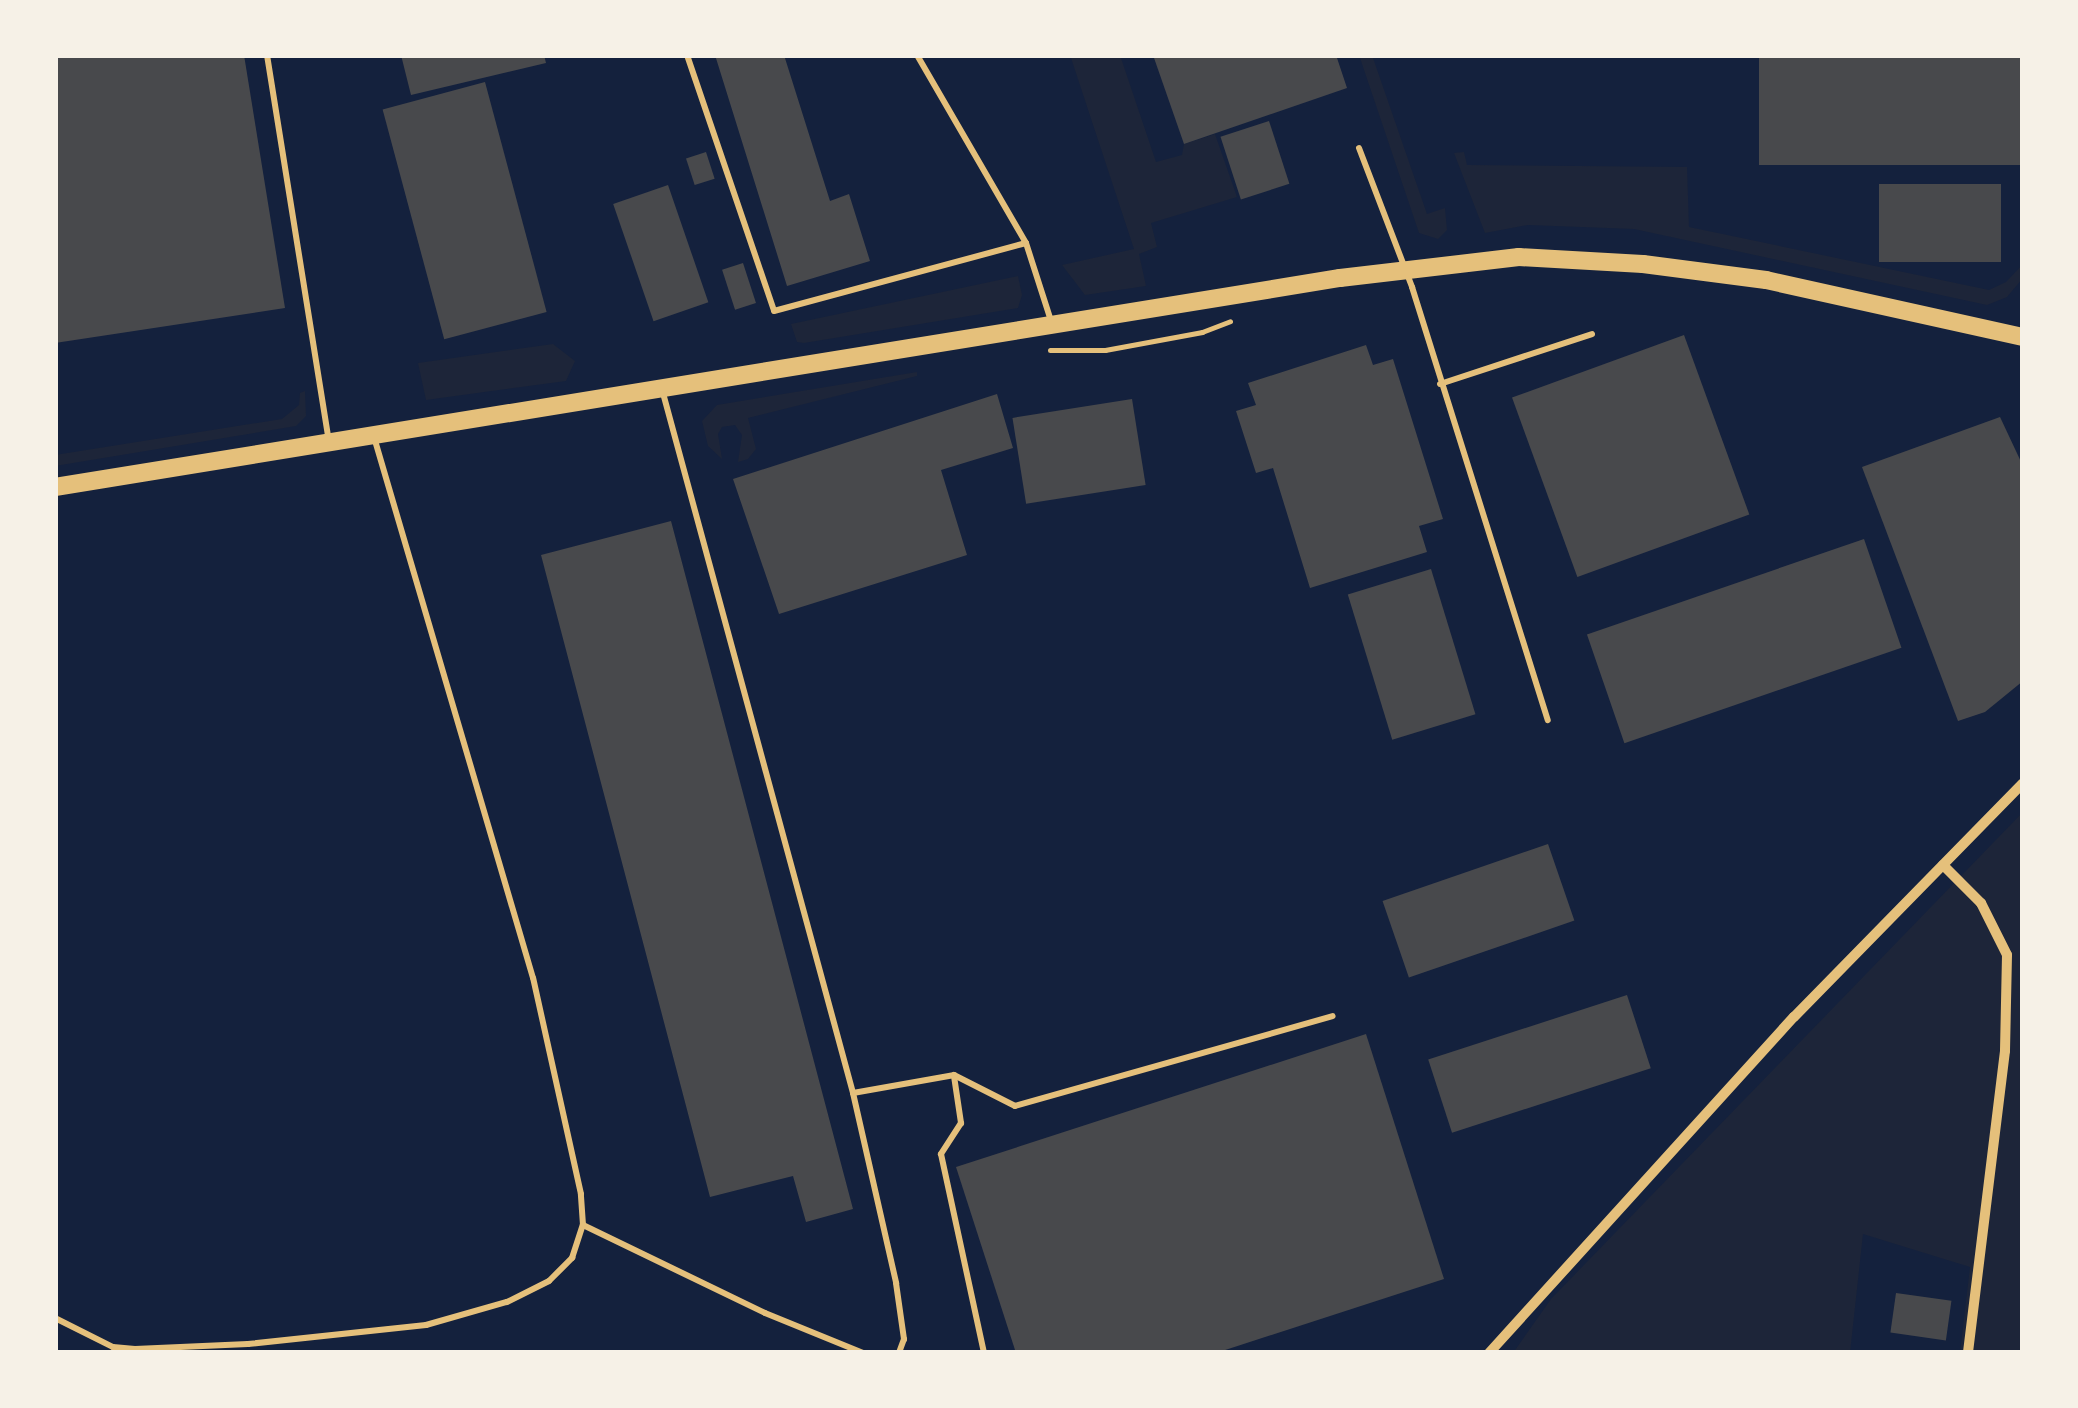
<!DOCTYPE html>
<style>
body{margin:0}
#map{position:relative;width:2078px;height:1408px;overflow:hidden;background:#14213d;font-family:"PT Sans",sans-serif}
div>[style]{position:absolute}
[style*='--x']{left:calc(var(--x)*1px);top:calc(var(--y)*1px);width:calc(var(--w)*1px);rotate:calc(var(--a)*1deg)}
.green>*{inset:0;background:#1d2539}
.building>*{inset:0;background:#48494c;transform-origin:0 0}
.path>*{height:5px;margin:-2.5px;padding:0 2.5px;transform-origin:2.5px;border-radius:2.5px;background:#e5c07b}
.service>*{height:6px;margin:-3px;padding:0 3px;transform-origin:3px;border-radius:3px;background:#e5c07b}
.minor>*{height:10px;margin:-5px;padding:0 5px;transform-origin:5px;border-radius:5px;background:#e5c07b}
.tertiary>*{height:18px;margin:-9px;padding:0 9px;transform-origin:9px;border-radius:9px;background:#e5c07b}
span{translate:-50% -50%;white-space:nowrap;text-align:center;line-height:1.15;-webkit-text-stroke:9px #f6f1e7;paint-order:stroke}
.frame{position:absolute;inset:0;border:58px solid #f6f1e7;pointer-events:none}
</style>
<div id="map">
<div class="green">
<i style="clip-path:polygon(1070px 55px,1120px 55px,1156px 162px,1182px 155px,1184px 144px,1215px 134px,1237px 197px,1151px 223px,1157px 247px,1139px 254px,1146px 286px,1085px 295px,1062px 265px,1134px 249px)"></i>
<i style="clip-path:polygon(1359px 55px,1372px 55px,1427px 214px,1445px 208px,1447px 230px,1438px 239px,1419px 233px)"></i>
<i style="clip-path:polygon(1464px 152px,1467px 165px,1687px 167px,1689px 227px,1989px 290px,2006px 282px,2023px 264px,2023px 278px,2007px 297px,1987px 305px,1634px 229px,1528px 225px,1485px 233px,1454px 153px)"></i>
<i style="clip-path:polygon(1018px 276px,1022px 295px,1018px 308px,804px 343px,797px 342px,791px 324px)"></i>
<i style="clip-path:polygon(553px 344px,575px 361px,566px 381px,426px 400px,418px 363px)"></i>
<i style="clip-path:polygon(917px 372px,917px 376px,748px 418px,756px 449px,748px 459px,738px 462px,742px 435px,735px 425px,722px 427px,718px 434px,722px 459px,708px 446px,702px 421px,717px 405px)"></i>
<i style="clip-path:polygon(305px 391px,306px 416px,296px 426px,55px 466px,55px 455px,282px 419px,299px 405px,300px 393px)"></i>
<i style="clip-path:polygon(2023px 812px,2023px 1353px,1960px 1353px,1970px 1267px,1863px 1234px,1850px 1353px,1513px 1353px,1551px 1299px)"></i>
</div>
<div class="building">
<i style="clip-path:polygon(55px 55px,244px 55px,285px 308px,55px 343px)"></i>
<i style="clip-path:polygon(401px 55px,544px 55px,546px 63px,411px 95px)"></i>
<i style="clip-path:polygon(715px 55px,784px 55px,830px 201px,849px 194px,870px 261px,787px 286px)"></i>
<i style="clip-path:polygon(1153px 55px,1336px 55px,1347px 88px,1184px 144px)"></i>
<i style="left:1759px;top:55px;width:264px;height:110px"></i>
<i style="left:485px;top:82px;width:238px;height:106px;rotate:75deg"></i>
<i style="left:1269px;top:121px;width:66px;height:51px;rotate:72deg"></i>
<i style="left:706px;top:152px;width:28px;height:21px;rotate:72deg"></i>
<i style="left:1879px;top:184px;width:122px;height:78px"></i>
<i style="left:668px;top:185px;width:124px;height:58px;rotate:71deg"></i>
<i style="left:743px;top:263px;width:42px;height:22px;rotate:72deg"></i>
<i style="left:1684px;top:335px;width:191px;height:183px;rotate:70deg"></i>
<i style="clip-path:polygon(1366px 345px,1373px 365px,1393px 359px,1443px 519px,1419px 526px,1427px 552px,1310px 588px,1273px 468px,1256px 473px,1236px 411px,1256px 405px,1248px 383px)"></i>
<i style="clip-path:polygon(997px 394px,1013px 448px,941px 470px,967px 555px,779px 614px,733px 479px)"></i>
<i style="left:1132px;top:399px;width:87px;height:121px;rotate:81deg"></i>
<i style="clip-path:polygon(2000px 417px,2023px 466px,2023px 681px,1985px 712px,1958px 721px,1862px 467px)"></i>
<i style="clip-path:polygon(671px 521px,853px 1209px,806px 1222px,793px 1176px,710px 1197px,541px 555px)"></i>
<i style="left:1864px;top:539px;width:115px;height:293px;rotate:71deg"></i>
<i style="left:1431px;top:569px;width:152px;height:87px;rotate:73deg"></i>
<i style="left:1548px;top:844px;width:81px;height:175px;rotate:71deg"></i>
<i style="left:1627px;top:995px;width:77px;height:209px;rotate:72deg"></i>
<i style="clip-path:polygon(1366px 1034px,1444px 1279px,1216px 1353px,1016px 1353px,956px 1167px)"></i>
<i style="left:1896px;top:1293px;width:56px;height:40px;rotate:8deg"></i>
</div>
<div class="path">
<i style="--x:1050;--y:350;--w:55;--a:0"></i>
<i style="--x:1105;--y:350;--w:99;--a:-10.5"></i>
<i style="--x:1202;--y:332;--w:30;--a:-21"></i>
</div>
<div class="service">
<i style="--x:267;--y:55;--w:390;--a:80.9"></i>
<i style="--x:687;--y:55;--w:270;--a:71.2"></i>
<i style="--x:774;--y:311;--w:261;--a:-15.1"></i>
<i style="--x:917;--y:55;--w:217;--a:59.9"></i>
<i style="--x:1026;--y:243;--w:85;--a:72.2"></i>
<i style="--x:1359;--y:148;--w:149;--a:69.1"></i>
<i style="--x:1412;--y:287;--w:454;--a:72.6"></i>
<i style="--x:1440;--y:384;--w:160;--a:-18.2"></i>
<i style="--x:663;--y:393;--w:725;--a:74.81"></i>
<i style="--x:853;--y:1093;--w:195;--a:77.2"></i>
<i style="--x:896;--y:1283;--w:57;--a:81.9"></i>
<i style="--x:904;--y:1339;--w:15;--a:110"></i>
<i style="--x:954;--y:1076;--w:48;--a:81.5"></i>
<i style="--x:961;--y:1123;--w:37;--a:123"></i>
<i style="--x:941;--y:1154;--w:204;--a:77.8"></i>
<i style="--x:853;--y:1093;--w:103;--a:-10.1"></i>
<i style="--x:954;--y:1075;--w:68;--a:26.9"></i>
<i style="--x:1015;--y:1106;--w:330;--a:-15.8"></i>
<i style="--x:583;--y:1225;--w:202;--a:25.8"></i>
<i style="--x:765;--y:1313;--w:106;--a:22.2"></i>
<i style="--x:55;--y:1318;--w:65;--a:26.6"></i>
<i style="--x:113;--y:1347;--w:22;--a:5"></i>
<i style="--x:135;--y:1349;--w:113;--a:-2.5"></i>
<i style="--x:248;--y:1344;--w:179;--a:-6.1"></i>
<i style="--x:426;--y:1325;--w:84;--a:-15.9"></i>
<i style="--x:507;--y:1302;--w:47;--a:-26.6"></i>
<i style="--x:549;--y:1281;--w:33;--a:-45"></i>
<i style="--x:572;--y:1258;--w:35;--a:-72"></i>
<i style="--x:583;--y:1225;--w:31;--a:-94"></i>
<i style="--x:581;--y:1194;--w:221;--a:-102.5"></i>
<i style="--x:533;--y:978;--w:564;--a:-106.38"></i>
</div>
<div class="minor">
<i style="--x:1943;--y:865;--w:54;--a:45"></i>
<i style="--x:1981;--y:903;--w:58;--a:63.4"></i>
<i style="--x:2007;--y:955;--w:96;--a:91.2"></i>
<i style="--x:2005;--y:1051;--w:304;--a:97"></i>
<i style="--x:1489;--y:1353;--w:454;--a:-47.8"></i>
<i style="--x:1794;--y:1017;--w:327;--a:-45.6"></i>
</div>
<div class="tertiary">
<i style="--x:55;--y:487;--w:1302;--a:-9.24"></i>
<i style="--x:1340;--y:278;--w:180;--a:-6.7"></i>
<i style="--x:1519;--y:257;--w:124;--a:3.2"></i>
<i style="--x:1643;--y:264;--w:124;--a:7.4"></i>
<i style="--x:1766;--y:280;--w:263;--a:12.5"></i>
</div>
<div class="frame"></div>
</div>
